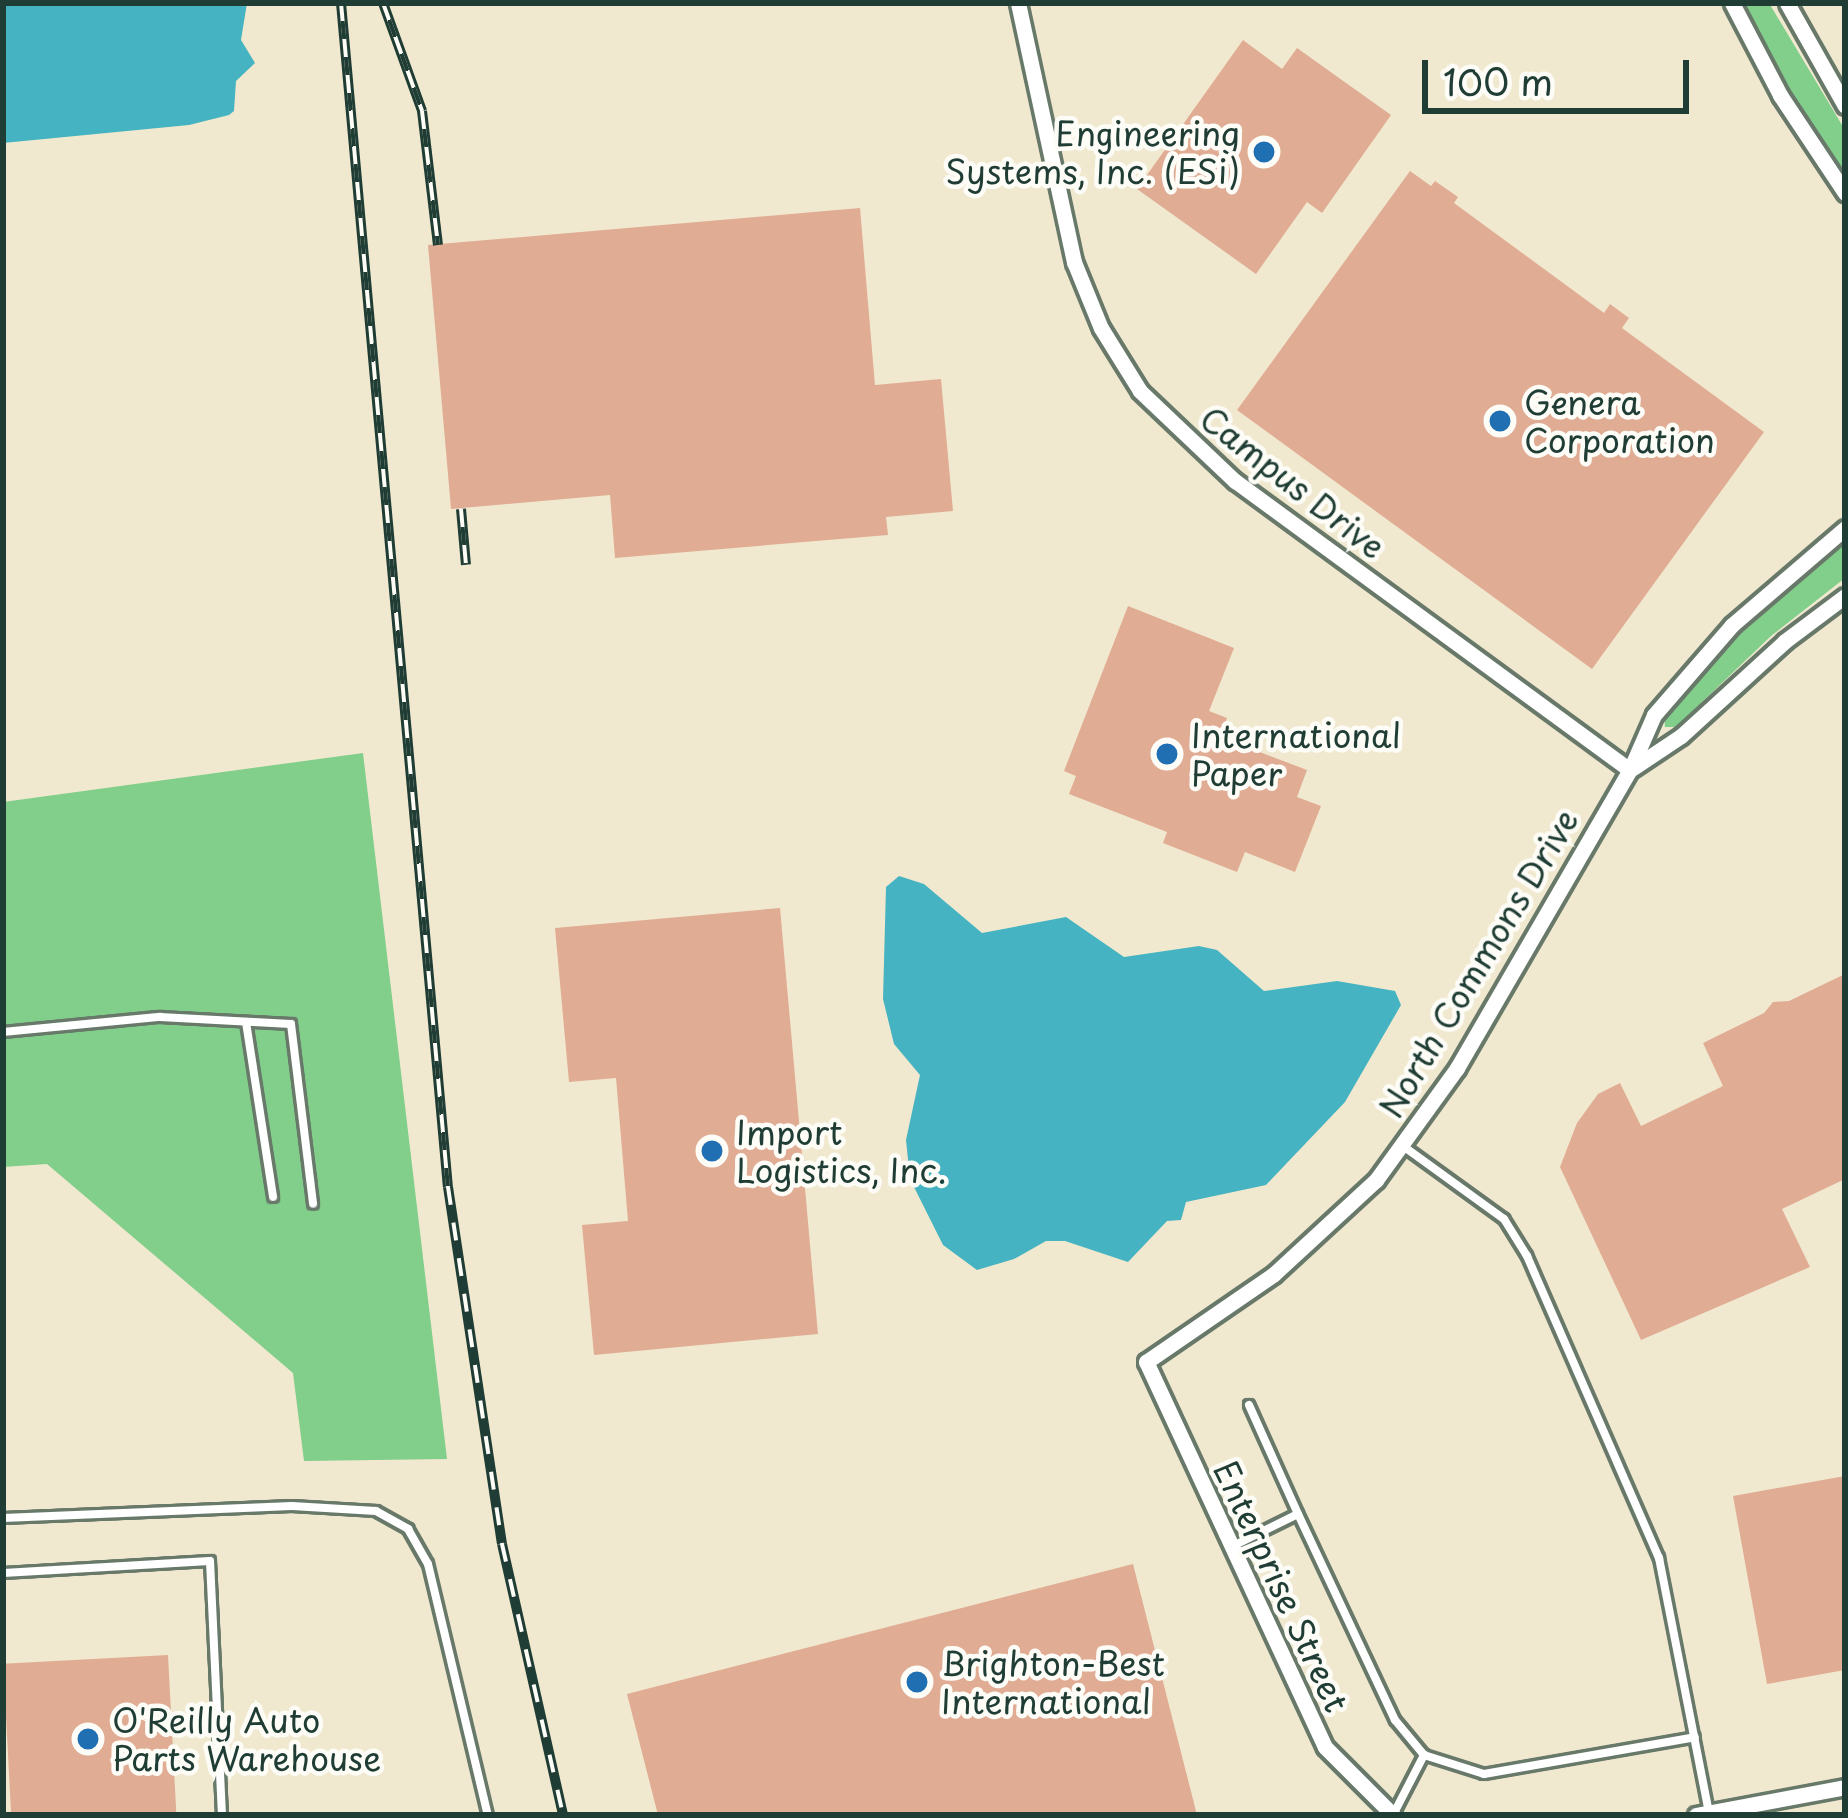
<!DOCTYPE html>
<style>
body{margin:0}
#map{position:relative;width:1848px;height:1818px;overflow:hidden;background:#f1e9cf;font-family:"Playpen Sans",sans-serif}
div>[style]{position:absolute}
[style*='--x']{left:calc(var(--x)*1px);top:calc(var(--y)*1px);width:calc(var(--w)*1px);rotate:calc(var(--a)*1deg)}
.green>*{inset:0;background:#82ce8b}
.water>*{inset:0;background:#45b3c1}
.building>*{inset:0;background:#e0ac94;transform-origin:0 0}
.roads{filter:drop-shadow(3px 0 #68796a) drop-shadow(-3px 0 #68796a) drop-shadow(0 3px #68796a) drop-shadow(0 -3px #68796a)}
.lane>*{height:8px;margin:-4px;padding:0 4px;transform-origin:4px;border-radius:4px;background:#fff}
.street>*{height:15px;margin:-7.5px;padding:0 7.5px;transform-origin:7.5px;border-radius:7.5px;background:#fff}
.rail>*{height:10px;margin-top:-5px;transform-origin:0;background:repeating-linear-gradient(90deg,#fdfcf7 0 18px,#1f3d34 0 36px);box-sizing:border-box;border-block:3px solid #1f3d34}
.dots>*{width:33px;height:33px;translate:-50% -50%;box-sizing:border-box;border:6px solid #fdfcf7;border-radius:50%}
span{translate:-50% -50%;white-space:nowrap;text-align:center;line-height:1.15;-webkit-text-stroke:9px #fdfcf7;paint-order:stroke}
.poi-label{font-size:33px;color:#1f3d34}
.right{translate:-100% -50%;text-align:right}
.left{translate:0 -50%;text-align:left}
.street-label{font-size:33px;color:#1f3d34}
.frame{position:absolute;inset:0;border:6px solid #1f3d34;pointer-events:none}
.scale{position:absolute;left:1422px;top:60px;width:267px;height:54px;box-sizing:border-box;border:6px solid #1f3d34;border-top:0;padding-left:15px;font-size:36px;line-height:42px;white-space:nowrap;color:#1f3d34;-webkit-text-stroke:9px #fdfcf7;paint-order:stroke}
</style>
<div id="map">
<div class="green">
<i style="clip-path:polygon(1743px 3px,1769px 3px,1845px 130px,1845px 177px,1774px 66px)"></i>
<i style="clip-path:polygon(1845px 541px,1845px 578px,1771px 636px,1676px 727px,1665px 727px,1664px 716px,1728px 643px)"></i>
<i style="clip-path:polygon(363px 753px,447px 1459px,304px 1461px,293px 1373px,47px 1164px,3px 1167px,3px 802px)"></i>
</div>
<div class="water">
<i style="clip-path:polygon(3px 3px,247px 3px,241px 40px,255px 63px,236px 81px,234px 111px,229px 115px,189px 125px,3px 143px)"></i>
<i style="clip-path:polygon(899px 876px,924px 884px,982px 933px,1066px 917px,1124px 957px,1199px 946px,1217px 950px,1264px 991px,1337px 981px,1395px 991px,1401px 1005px,1345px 1102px,1266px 1185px,1186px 1202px,1181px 1220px,1167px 1221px,1128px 1262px,1065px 1241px,1046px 1241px,1014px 1259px,977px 1270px,943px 1245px,910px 1179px,906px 1140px,920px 1075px,894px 1044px,883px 999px,886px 887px)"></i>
</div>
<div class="building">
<i style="clip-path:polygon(1243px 40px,1282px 69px,1297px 48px,1391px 115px,1322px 213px,1307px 202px,1256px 274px,1137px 189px)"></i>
<i style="clip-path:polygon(1410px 171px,1431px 186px,1435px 181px,1458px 197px,1454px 203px,1604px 313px,1610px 304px,1629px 318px,1622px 328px,1764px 432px,1592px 669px,1237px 410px)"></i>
<i style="clip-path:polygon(860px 208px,875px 385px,941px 379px,953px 511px,886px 517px,888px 535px,615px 558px,610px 495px,451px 509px,428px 245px)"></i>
<i style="clip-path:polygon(1128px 606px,1234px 648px,1209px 711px,1227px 718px,1220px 737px,1307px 770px,1297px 797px,1321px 806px,1295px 872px,1245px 852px,1237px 872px,1163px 843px,1167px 832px,1069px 794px,1076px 776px,1064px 771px)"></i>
<i style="clip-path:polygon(780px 908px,818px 1334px,594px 1355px,582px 1225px,628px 1221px,616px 1078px,569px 1082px,555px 928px)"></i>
<i style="clip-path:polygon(1845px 974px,1845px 1179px,1782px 1209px,1810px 1267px,1641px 1340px,1560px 1167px,1577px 1123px,1598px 1094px,1620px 1083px,1641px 1126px,1723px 1086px,1703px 1043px,1764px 1013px,1773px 1002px,1789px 1001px)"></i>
<i style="clip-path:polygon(1845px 1476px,1845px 1670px,1767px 1684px,1733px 1496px)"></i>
<i style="clip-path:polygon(1133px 1564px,1197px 1815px,658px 1815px,627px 1694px)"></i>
<i style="left:168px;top:1655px;width:160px;height:165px;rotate:87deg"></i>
</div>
<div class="roads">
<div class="lane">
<i style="--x:246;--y:1022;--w:177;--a:81.2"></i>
<i style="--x:3;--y:1032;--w:158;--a:-5.5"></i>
<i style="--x:160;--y:1017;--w:131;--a:3.1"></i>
<i style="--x:291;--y:1024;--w:181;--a:83"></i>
<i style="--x:1403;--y:1146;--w:125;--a:35.9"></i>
<i style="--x:1504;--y:1219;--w:44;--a:58.1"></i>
<i style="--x:1527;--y:1256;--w:330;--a:66.4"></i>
<i style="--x:1659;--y:1558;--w:260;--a:78.9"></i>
<i style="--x:1249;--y:1405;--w:120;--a:65.8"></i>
<i style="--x:3;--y:1518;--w:289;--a:-2.4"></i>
<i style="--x:292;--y:1506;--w:84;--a:3.4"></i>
<i style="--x:376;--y:1511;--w:37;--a:29"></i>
<i style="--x:408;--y:1529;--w:40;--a:60.3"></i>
<i style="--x:428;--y:1564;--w:258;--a:76.6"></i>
<i style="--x:1233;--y:1546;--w:72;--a:-26.2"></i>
<i style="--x:1298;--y:1514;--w:228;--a:64.8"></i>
<i style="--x:1395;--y:1720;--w:45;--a:50.4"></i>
<i style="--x:3;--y:1573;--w:207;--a:-3.3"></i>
<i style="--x:210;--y:1561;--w:254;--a:87.3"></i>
<i style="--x:1393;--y:1815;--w:68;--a:-62.7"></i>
<i style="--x:1424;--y:1755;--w:63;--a:17.6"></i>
<i style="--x:1484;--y:1774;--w:214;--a:-9.9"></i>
</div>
<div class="street">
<i style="--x:1018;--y:3;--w:265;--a:77.8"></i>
<i style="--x:1074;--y:262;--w:71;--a:67.8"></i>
<i style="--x:1101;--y:328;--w:74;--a:58.2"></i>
<i style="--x:1140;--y:391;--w:131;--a:43.5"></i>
<i style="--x:1235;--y:481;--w:489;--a:36.2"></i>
<i style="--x:1732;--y:3;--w:104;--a:62.4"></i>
<i style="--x:1780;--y:95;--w:118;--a:56.4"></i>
<i style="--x:1787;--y:3;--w:118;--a:60.6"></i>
<i style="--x:1633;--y:768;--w:58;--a:-33.7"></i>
<i style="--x:1681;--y:736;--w:141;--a:-42.4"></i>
<i style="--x:1785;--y:641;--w:75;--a:-36.9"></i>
<i style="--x:1393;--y:1815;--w:96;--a:-135"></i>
<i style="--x:1325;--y:1747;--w:425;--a:-114.9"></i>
<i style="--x:1146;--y:1362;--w:155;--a:-34.5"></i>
<i style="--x:1274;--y:1274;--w:139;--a:-42.7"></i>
<i style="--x:1376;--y:1180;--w:138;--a:-54.1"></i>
<i style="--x:1457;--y:1068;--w:345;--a:-59.9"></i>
<i style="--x:1630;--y:770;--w:60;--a:-66.4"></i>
<i style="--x:1654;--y:715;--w:119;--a:-49.1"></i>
<i style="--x:1732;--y:625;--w:149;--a:-40.6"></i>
<i style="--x:1696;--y:1815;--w:152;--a:-10.6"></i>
</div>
</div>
<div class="rail">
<i style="--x:341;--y:3;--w:1189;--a:84.84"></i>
<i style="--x:448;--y:1187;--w:361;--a:81.4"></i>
<i style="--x:502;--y:1544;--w:278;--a:77.3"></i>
<i style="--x:383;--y:3;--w:115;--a:70.1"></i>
<i style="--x:422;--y:111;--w:135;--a:83.2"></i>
<i style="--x:461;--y:509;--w:56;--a:84.9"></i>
</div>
<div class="dots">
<i style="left:1264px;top:152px;background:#1f6fb2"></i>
<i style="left:1500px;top:421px;background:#1f6fb2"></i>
<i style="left:1167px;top:754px;background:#1f6fb2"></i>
<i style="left:712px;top:1151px;background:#1f6fb2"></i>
<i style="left:917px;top:1682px;background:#1f6fb2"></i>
<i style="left:88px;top:1739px;background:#1f6fb2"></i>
</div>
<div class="poi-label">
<span class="right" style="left:1240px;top:152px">Engineering<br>Systems, Inc. (ESi)</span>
<span class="left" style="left:1524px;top:421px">Genera<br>Corporation</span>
<span class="left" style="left:1191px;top:754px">International<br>Paper</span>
<span class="left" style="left:736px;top:1151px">Import<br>Logistics, Inc.</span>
<span class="left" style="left:941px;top:1682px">Brighton-Best<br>International</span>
<span class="left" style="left:112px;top:1739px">O'Reilly Auto<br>Parts Warehouse</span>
</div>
<div class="street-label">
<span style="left:1293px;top:482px;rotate:38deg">Campus Drive</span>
<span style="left:1478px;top:963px;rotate:-59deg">North Commons Drive</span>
<span style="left:1282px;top:1586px;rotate:65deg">Enterprise Street</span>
</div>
<div class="frame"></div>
<div class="scale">100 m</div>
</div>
